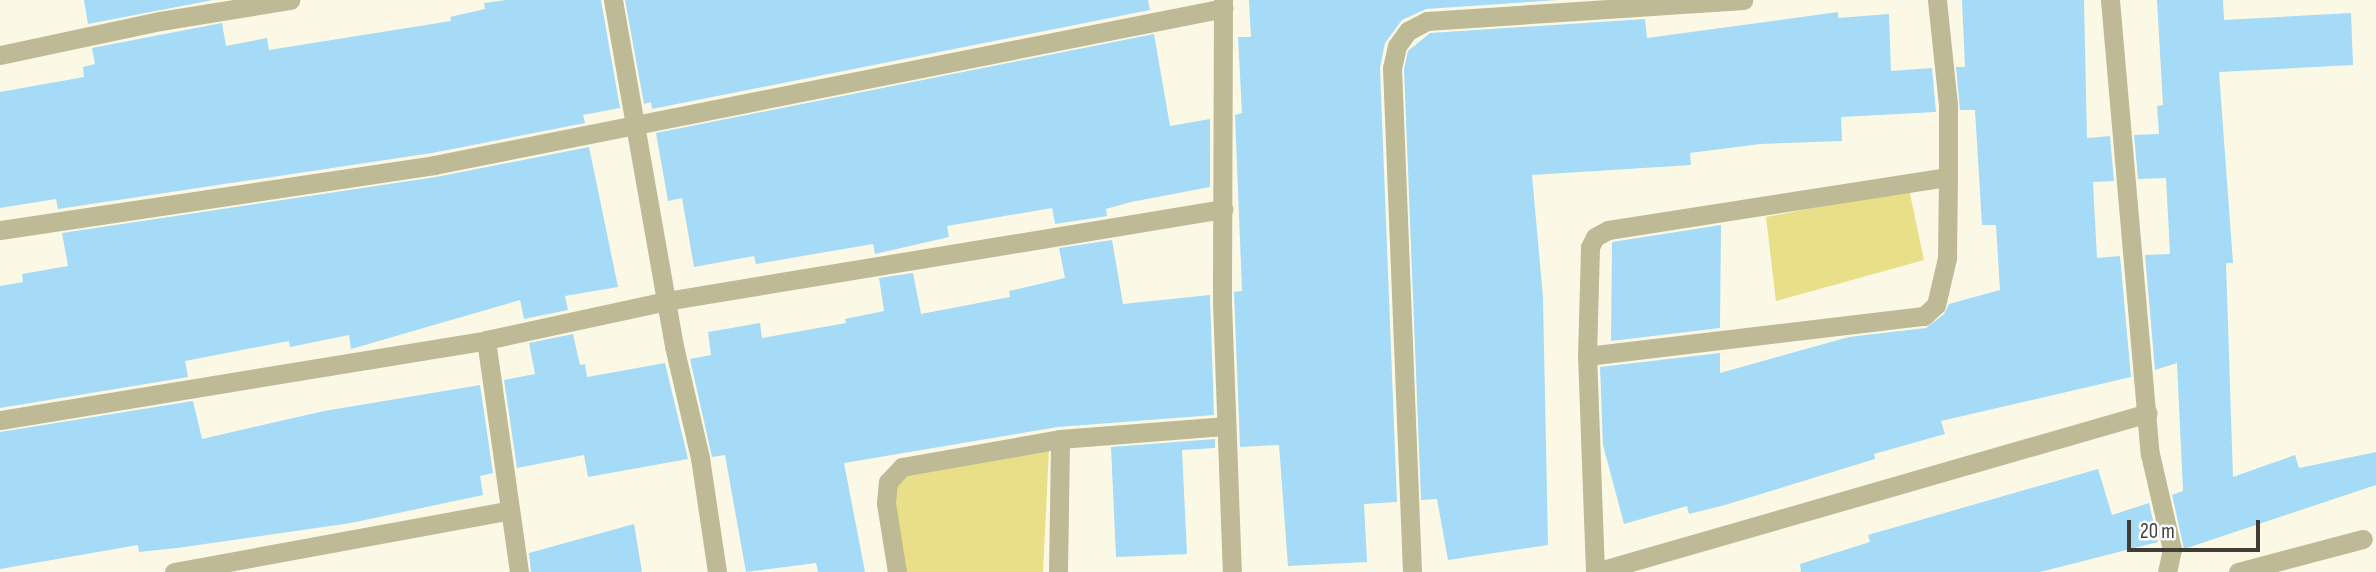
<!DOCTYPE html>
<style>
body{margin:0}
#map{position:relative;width:2376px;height:572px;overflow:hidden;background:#fbf9e6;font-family:"Sofia Sans Condensed",sans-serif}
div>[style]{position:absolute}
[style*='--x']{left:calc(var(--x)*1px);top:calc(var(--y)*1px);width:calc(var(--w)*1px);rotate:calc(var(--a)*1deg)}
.green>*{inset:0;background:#e9df88}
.building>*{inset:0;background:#a5dbf6}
.minor>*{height:19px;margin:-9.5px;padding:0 9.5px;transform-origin:9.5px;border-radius:9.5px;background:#bdba95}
span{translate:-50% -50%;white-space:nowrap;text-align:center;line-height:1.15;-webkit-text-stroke:5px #fff;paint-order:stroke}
.scale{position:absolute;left:2127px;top:520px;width:133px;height:32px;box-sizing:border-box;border:4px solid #3e3d36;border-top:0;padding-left:9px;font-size:21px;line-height:24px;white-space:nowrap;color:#3e3d36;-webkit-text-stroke:5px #fff;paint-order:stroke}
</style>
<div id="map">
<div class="green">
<i style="clip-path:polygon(1909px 189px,1924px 260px,1776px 301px,1766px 217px)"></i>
<i style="clip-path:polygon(1049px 450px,1043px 572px,901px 572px,887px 491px,904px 471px)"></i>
</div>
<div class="building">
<i style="clip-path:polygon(84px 0,213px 0,88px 24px)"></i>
<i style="clip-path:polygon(506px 0,601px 0,620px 108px,583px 115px,585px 123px,432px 153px,58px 209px,56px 199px,0 208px,0 92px,84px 77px,83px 67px,95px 64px,92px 48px,222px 23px,226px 46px,267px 38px,269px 50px,451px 21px,450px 17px,485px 9px,484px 3px)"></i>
<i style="clip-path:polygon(625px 0,1148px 0,1150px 10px,652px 109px,651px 102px,644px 104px)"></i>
<i style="clip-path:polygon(1249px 0,1558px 0,1426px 9px,1402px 20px,1385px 43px,1380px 68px,1397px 502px,1364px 504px,1367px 562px,1288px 566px,1279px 445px,1240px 447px,1234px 292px,1242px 291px,1235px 115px,1242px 113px,1238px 37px,1251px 37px)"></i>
<i style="clip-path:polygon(1962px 0,2084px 0,2087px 138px,2110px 136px,2114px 181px,2093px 182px,2097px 258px,2120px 256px,2131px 377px,1941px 421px,1945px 434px,1874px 454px,1875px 459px,1725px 505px,1689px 514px,1687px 506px,1624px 524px,1603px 445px,1600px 367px,1720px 353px,1720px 373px,1849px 337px,1926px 328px,1944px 314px,1949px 304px,2000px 290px,1996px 225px,1982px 225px,1975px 110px,1960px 110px,1956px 67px,1965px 67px)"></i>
<i style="clip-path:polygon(2157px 0,2223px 0,2224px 20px,2351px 13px,2353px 65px,2219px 72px,2233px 263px,2226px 263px,2233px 477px,2295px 455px,2299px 468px,2376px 452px,2376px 485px,2184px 549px,2172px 495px,2183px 491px,2177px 363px,2155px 370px,2145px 255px,2170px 254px,2166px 178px,2138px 179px,2134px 135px,2159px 134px,2157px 106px,2163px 105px)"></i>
<i style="clip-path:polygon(1838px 12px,1838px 18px,1889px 14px,1891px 71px,1932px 68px,1936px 112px,1841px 117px,1842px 141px,1760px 144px,1690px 153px,1691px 165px,1532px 175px,1543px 297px,1548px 545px,1448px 560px,1437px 499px,1421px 500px,1404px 69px,1408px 51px,1430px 33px,1645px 19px,1647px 38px)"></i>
<i style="clip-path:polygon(1154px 34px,1170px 126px,1210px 119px,1210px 187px,1131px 202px,1106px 209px,1107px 216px,1055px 224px,1052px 208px,947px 226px,949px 237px,875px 254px,873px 244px,756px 264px,754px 256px,694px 267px,682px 198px,668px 201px,656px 133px)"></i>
<i style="clip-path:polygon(589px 147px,618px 287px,565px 296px,568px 310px,524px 319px,520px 300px,351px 349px,349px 335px,290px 347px,289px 341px,185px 361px,188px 377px,0 408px,0 286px,23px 282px,22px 274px,68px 266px,62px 233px,436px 177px)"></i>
<i style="clip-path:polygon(1721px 225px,1720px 328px,1611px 341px,1612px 242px)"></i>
<i style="clip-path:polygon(1112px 240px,1123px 304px,1210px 295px,1214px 415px,1058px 427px,844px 463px,865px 572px,818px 572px,816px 563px,746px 572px,725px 455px,712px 457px,690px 359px,711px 355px,708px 332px,760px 323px,762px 338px,846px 323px,845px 319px,884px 311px,879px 278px,913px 273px,921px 314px,1010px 297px,1009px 291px,1065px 278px,1059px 248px)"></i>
<i style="clip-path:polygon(573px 334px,580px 365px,585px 364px,587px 377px,665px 363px,688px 459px,588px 477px,584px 455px,517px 468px,504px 380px,535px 374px,529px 343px)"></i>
<i style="clip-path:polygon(480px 385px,493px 473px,480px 476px,483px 495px,351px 523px,177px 548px,139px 552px,138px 545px,0 569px,0 432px,193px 401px,202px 439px,324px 411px)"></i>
<i style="clip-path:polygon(1215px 439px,1215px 448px,1182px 450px,1187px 554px,1116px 557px,1111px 447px)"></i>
<i style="clip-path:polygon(2098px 469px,2112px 515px,2149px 503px,2158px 542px,2040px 572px,1801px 572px,1800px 564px,1870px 542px,1868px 535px)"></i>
<i style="clip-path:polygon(634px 524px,642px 572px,531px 572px,529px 553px)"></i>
</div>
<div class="minor">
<i style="--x:613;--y:0;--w:351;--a:80"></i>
<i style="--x:674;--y:346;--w:115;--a:76.9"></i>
<i style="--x:700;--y:458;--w:115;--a:81.5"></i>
<i style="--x:1223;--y:0;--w:303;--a:90.2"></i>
<i style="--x:1222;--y:303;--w:269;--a:87.9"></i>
<i style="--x:2110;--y:0;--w:456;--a:85"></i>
<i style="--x:2150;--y:454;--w:98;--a:77"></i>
<i style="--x:2172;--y:549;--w:24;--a:102"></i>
<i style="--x:0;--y:55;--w:164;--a:-12"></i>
<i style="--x:160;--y:21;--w:132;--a:-9.2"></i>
<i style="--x:0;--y:230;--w:439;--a:-8.5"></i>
<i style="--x:434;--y:165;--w:805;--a:-11.24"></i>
<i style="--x:486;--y:340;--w:234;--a:81.9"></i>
<i style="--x:1587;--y:356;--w:339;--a:-6.8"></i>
<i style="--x:1924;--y:316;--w:16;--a:-43"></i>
<i style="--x:1936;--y:305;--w:48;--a:-76.8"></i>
<i style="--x:1947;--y:258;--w:81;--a:-89.3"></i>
<i style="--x:0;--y:420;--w:493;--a:-9.3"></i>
<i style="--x:486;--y:340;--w:184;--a:-12.2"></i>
<i style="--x:666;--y:301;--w:565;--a:-9.38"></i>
<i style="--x:174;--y:572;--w:340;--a:-10.4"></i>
<i style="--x:897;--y:572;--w:70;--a:-99.1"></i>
<i style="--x:886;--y:503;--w:21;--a:-85"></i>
<i style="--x:888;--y:482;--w:21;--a:-47"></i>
<i style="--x:902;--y:467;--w:160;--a:-10"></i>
<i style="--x:1058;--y:572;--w:133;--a:-89.1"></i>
<i style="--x:1060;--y:439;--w:167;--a:-4.5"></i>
<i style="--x:1412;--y:572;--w:504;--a:-92.27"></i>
<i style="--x:1392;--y:68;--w:23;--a:-77"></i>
<i style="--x:1397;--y:46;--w:19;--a:-54"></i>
<i style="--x:1408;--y:31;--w:21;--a:-28"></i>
<i style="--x:1427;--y:21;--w:317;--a:-3.8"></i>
<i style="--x:1595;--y:572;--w:216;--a:-92.1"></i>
<i style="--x:1587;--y:356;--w:109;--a:-88.4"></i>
<i style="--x:1590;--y:247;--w:11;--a:-63"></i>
<i style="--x:1595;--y:237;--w:15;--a:-28"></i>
<i style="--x:1608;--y:230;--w:344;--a:-8.9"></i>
<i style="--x:1948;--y:177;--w:72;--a:-90"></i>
<i style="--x:1948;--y:105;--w:106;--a:-96"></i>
<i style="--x:1596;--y:572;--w:574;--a:-16.07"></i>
<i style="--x:2238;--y:572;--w:129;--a:-14.8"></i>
</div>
<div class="scale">20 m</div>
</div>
